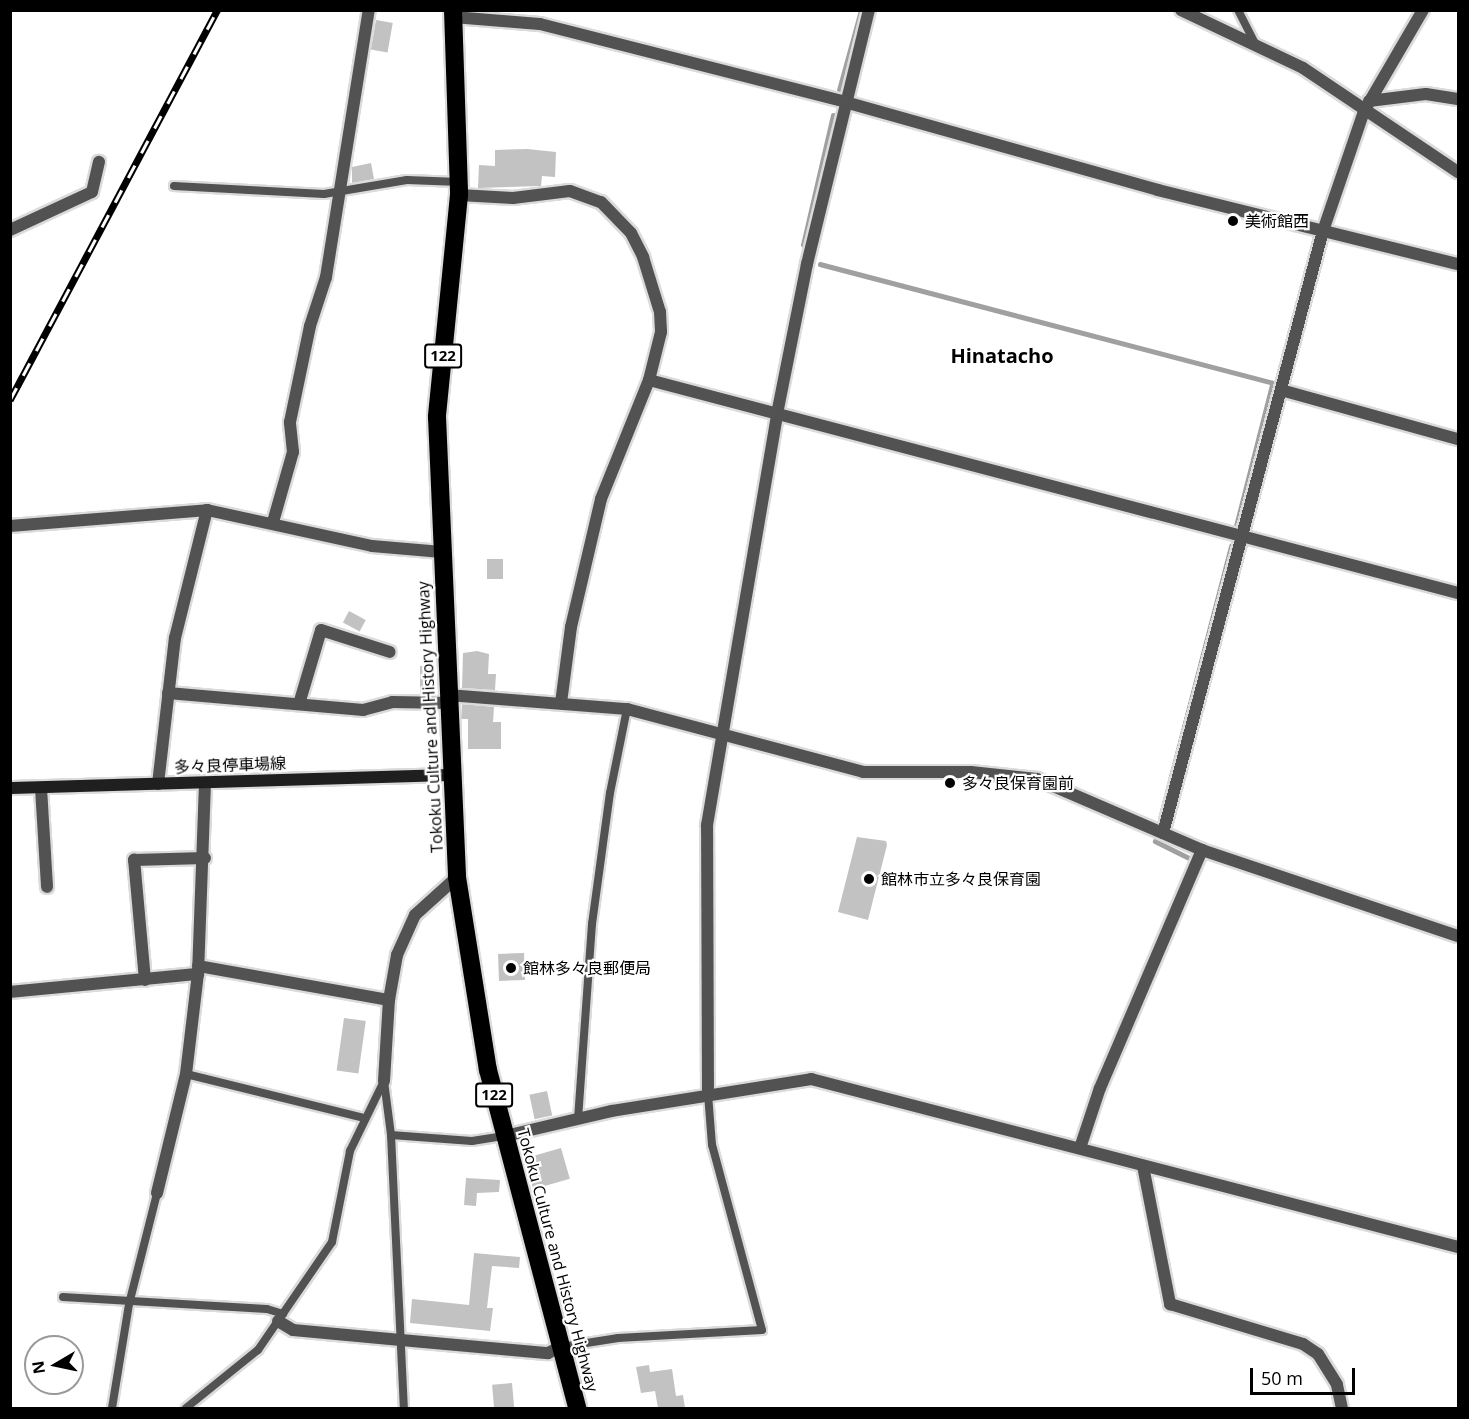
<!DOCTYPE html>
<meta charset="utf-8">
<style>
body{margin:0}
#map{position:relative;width:1469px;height:1419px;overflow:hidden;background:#fff;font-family:"Open Sans","Noto Sans JP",sans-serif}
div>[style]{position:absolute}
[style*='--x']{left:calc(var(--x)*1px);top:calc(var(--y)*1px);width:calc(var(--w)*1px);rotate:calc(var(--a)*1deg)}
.stream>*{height:4.5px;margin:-2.25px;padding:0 2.25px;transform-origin:2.25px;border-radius:2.25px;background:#a0a0a0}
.building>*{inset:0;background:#c2c2c2;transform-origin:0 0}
.roads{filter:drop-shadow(2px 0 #dbdbdb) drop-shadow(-2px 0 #dbdbdb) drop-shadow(0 2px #dbdbdb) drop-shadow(0 -2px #dbdbdb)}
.lane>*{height:8px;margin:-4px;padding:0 4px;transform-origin:4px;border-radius:4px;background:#525252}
.street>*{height:12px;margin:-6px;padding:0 6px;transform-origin:6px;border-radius:6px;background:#525252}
.secondary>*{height:12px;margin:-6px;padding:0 6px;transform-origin:6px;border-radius:6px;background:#1f1f1f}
.highway>*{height:18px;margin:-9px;padding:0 9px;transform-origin:9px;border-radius:9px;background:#000}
.rail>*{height:7px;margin-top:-3.5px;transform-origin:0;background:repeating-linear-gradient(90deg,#fff 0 14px,#000 0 28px);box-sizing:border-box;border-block:2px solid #000}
.dots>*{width:16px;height:16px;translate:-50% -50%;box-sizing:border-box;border:3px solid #fff;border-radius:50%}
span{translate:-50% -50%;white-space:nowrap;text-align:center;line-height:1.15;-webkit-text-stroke:4.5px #fff;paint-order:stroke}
.shield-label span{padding:2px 4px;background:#fff;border:2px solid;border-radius:4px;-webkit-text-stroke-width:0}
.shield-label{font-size:15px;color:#000;font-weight:700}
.poi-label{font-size:16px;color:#000}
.left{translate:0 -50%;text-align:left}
.street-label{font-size:16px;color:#000}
.quarter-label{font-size:20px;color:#000;font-weight:700}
.frame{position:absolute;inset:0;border:12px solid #000;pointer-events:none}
.north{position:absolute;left:24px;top:1335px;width:60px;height:60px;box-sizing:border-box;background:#fff;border:2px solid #999;border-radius:50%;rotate:261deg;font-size:16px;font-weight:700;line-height:24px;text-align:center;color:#000}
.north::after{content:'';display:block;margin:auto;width:21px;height:27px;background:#000;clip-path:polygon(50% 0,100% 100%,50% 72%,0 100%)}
.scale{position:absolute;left:1250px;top:1368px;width:105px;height:27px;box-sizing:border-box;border:3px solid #000;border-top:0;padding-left:8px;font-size:18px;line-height:21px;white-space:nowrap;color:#000;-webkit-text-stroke:4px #fff;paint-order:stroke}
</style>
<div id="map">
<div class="stream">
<i style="--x:839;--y:90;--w:83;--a:-74.6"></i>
<i style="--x:803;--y:245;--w:133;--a:-77"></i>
<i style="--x:820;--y:264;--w:468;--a:14.7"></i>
<i style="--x:1273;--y:383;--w:146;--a:104.3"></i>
<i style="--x:1160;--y:819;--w:282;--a:-75.4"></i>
<i style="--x:1155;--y:841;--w:40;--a:26.6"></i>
</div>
<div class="building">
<i style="left:376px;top:20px;width:17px;height:30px;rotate:10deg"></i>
<i style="clip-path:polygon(527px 149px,556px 152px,555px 177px,542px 176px,541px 186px,478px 188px,479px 165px,495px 166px,495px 150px)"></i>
<i style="clip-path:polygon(371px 163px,374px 179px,352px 183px,352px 167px)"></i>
<i style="left:487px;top:559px;width:16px;height:20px"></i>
<i style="left:349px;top:611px;width:19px;height:13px;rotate:28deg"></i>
<i style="clip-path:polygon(477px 651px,489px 654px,488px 674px,496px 674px,495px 690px,462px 688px,463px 653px)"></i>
<i style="left:434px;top:666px;width:28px;height:14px;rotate:90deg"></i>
<i style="clip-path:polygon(462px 704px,494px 707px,493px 722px,501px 722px,501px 749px,468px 749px,468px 719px,461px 719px)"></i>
<i style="clip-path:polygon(857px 837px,886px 841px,887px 845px,868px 920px,838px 912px)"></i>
<i style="left:524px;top:953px;width:27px;height:26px;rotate:88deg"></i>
<i style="left:344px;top:1018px;width:22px;height:53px;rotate:8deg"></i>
<i style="left:547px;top:1091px;width:25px;height:18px;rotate:78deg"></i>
<i style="left:561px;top:1148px;width:32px;height:38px;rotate:74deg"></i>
<i style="clip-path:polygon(466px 1178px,500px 1180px,499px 1192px,477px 1193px,476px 1206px,464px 1205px)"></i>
<i style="clip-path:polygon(474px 1253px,520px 1257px,519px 1268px,492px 1266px,487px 1308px,493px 1308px,490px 1331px,410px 1323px,412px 1299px,469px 1305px)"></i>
<i style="clip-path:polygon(649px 1365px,650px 1372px,672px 1369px,676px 1396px,683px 1395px,685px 1408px,658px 1408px,655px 1391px,641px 1393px,636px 1367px)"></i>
<i style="left:512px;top:1383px;width:25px;height:20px;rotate:85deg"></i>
</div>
<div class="roads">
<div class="lane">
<i style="--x:1238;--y:10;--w:37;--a:63"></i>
<i style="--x:174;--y:186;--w:150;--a:3.1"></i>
<i style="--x:324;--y:194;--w:84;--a:-9.6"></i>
<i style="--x:407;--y:180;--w:52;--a:2.2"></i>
<i style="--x:186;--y:1074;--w:183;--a:13.9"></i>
<i style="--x:384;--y:1081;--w:54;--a:82.6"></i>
<i style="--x:391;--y:1135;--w:273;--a:87.3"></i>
<i style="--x:578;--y:1119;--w:196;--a:-85.9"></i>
<i style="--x:592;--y:924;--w:132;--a:-82.2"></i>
<i style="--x:610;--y:793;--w:86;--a:-78.6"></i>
<i style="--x:391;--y:1135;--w:81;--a:4.2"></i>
<i style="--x:472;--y:1141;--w:33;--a:-9"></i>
<i style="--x:63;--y:1297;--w:204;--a:3.4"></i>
<i style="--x:267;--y:1309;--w:17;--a:17"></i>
<i style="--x:561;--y:1347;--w:58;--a:-9"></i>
<i style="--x:618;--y:1338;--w:144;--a:-3.2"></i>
<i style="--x:762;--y:1330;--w:192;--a:-105.1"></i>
<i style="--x:712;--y:1145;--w:51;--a:-94.5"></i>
<i style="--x:112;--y:1408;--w:105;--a:-80.7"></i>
<i style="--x:129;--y:1304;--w:114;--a:-75.8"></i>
<i style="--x:186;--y:1408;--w:92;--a:-38.9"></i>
<i style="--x:258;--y:1350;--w:131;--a:-55.6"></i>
<i style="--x:332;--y:1242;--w:93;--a:-78.8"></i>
<i style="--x:350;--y:1151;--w:78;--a:-64.1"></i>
</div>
<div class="street">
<i style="--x:1181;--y:10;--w:135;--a:25.4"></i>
<i style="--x:1303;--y:68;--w:187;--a:33.9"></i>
<i style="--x:453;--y:17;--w:87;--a:4.6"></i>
<i style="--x:540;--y:24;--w:315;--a:14.3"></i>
<i style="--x:845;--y:102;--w:325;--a:15.7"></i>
<i style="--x:1158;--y:190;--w:309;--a:13.9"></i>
<i style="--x:1369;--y:101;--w:57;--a:-7"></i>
<i style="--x:1426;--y:94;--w:32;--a:9"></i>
<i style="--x:459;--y:195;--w:54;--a:3.2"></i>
<i style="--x:513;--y:198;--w:57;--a:-7"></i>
<i style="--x:570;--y:191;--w:33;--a:20"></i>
<i style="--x:601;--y:202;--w:43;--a:45.9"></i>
<i style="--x:631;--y:233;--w:27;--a:63"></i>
<i style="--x:643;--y:257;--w:58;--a:72.8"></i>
<i style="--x:660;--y:312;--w:20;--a:87"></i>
<i style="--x:661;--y:332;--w:49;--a:104"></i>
<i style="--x:649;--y:380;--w:128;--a:112"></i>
<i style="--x:601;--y:499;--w:131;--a:103.2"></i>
<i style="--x:571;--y:627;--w:77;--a:97.5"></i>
<i style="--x:10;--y:230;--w:90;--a:-24.9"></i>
<i style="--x:92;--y:192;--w:31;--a:-77"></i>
<i style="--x:649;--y:380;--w:837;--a:14.75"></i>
<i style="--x:1281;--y:390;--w:184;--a:15.5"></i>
<i style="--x:273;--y:522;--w:73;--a:-74.1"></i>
<i style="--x:293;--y:452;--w:30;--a:-96"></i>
<i style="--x:290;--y:422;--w:98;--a:-78.2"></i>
<i style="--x:310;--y:326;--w:52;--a:-71.9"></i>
<i style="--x:326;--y:277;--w:270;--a:-80.9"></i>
<i style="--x:10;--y:526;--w:198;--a:-4.6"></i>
<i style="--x:207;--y:510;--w:169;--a:12.3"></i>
<i style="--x:372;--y:546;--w:70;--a:4.9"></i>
<i style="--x:168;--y:693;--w:196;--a:5"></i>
<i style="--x:363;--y:710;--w:30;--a:-15"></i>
<i style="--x:392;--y:702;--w:56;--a:1"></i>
<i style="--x:448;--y:695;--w:180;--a:4.5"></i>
<i style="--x:627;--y:709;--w:244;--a:14.9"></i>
<i style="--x:863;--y:772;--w:108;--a:0"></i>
<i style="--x:971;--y:772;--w:66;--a:6.1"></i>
<i style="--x:1037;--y:779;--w:180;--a:23.3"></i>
<i style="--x:1202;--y:850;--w:270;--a:18.6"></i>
<i style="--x:299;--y:704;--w:77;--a:-73.4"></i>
<i style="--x:321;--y:630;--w:72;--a:17.7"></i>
<i style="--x:158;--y:784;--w:147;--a:-83.4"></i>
<i style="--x:175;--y:638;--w:132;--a:-76"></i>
<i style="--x:41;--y:788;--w:99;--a:86.5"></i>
<i style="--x:1163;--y:833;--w:623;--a:-75.12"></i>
<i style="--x:1323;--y:231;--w:127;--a:-71.1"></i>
<i style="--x:1364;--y:111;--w:117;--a:-59.7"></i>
<i style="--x:198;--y:966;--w:194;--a:10.1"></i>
<i style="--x:145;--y:980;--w:121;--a:-95.2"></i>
<i style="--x:134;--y:860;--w:71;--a:-1.6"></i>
<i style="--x:10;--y:992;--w:189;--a:-5.5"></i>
<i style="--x:384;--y:1081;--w:81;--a:-86.5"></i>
<i style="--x:389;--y:1000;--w:46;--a:-79.9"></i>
<i style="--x:397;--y:955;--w:44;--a:-65.8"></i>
<i style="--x:415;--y:915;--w:57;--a:-42.1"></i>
<i style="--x:708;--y:1094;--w:269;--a:-90.2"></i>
<i style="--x:707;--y:825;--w:417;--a:-80.3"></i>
<i style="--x:777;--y:414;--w:153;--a:-78.7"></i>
<i style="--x:807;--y:264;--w:261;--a:-76.3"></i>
<i style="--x:505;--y:1136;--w:110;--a:-13.2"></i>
<i style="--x:612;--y:1111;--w:202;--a:-9.1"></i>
<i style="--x:811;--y:1079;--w:668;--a:14.56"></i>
<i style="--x:1080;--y:1148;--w:63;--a:-71.6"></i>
<i style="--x:1100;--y:1088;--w:259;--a:-66.8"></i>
<i style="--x:1143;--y:1166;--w:141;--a:78.9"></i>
<i style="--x:1170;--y:1304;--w:139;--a:16.7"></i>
<i style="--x:1303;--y:1344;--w:18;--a:34"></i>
<i style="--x:1318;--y:1354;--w:36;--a:58"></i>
<i style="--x:1337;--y:1385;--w:24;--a:78"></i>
<i style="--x:157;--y:1193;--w:122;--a:-76.3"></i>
<i style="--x:186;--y:1074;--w:101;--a:-83.2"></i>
<i style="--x:198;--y:974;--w:191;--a:-87.9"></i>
<i style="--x:278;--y:1321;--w:17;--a:31"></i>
<i style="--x:293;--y:1330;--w:108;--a:5.3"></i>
<i style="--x:401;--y:1340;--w:148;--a:5.1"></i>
<i style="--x:548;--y:1353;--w:13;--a:-27"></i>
</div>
<div class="secondary">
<i style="--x:10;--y:788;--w:441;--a:-1.7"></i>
</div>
<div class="highway">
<i style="--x:453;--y:10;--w:185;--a:88.1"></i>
<i style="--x:459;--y:195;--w:223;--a:95.7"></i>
<i style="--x:437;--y:417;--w:460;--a:87.5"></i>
<i style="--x:457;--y:877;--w:195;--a:80.9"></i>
<i style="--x:488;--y:1070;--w:350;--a:75.2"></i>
</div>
</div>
<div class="rail">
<i style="--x:10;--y:400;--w:442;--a:-62"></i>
</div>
<div class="dots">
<i style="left:1233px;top:221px;background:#000"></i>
<i style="left:950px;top:783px;background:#000"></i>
<i style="left:869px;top:879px;background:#000"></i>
<i style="left:511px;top:968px;background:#000"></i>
</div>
<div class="shield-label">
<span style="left:443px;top:356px">122</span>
<span style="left:494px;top:1095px">122</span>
</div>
<div class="poi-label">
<span class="left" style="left:1245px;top:221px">美術館西</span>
<span class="left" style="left:962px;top:783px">多々良保育園前</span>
<span class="left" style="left:881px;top:879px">館林市立多々良保育園</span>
<span class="left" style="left:523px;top:968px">館林多々良郵便局</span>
</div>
<div class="street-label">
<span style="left:430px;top:717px;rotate:-93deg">Tokoku Culture and History Highway</span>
<span style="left:230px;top:765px;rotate:-2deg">多々良停車場線</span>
<span style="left:558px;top:1260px;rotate:75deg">Tokoku Culture and History Highway</span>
</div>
<div class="quarter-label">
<span style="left:1002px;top:355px">Hinatacho</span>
</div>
<div class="frame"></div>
<div class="north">N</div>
<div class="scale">50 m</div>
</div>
